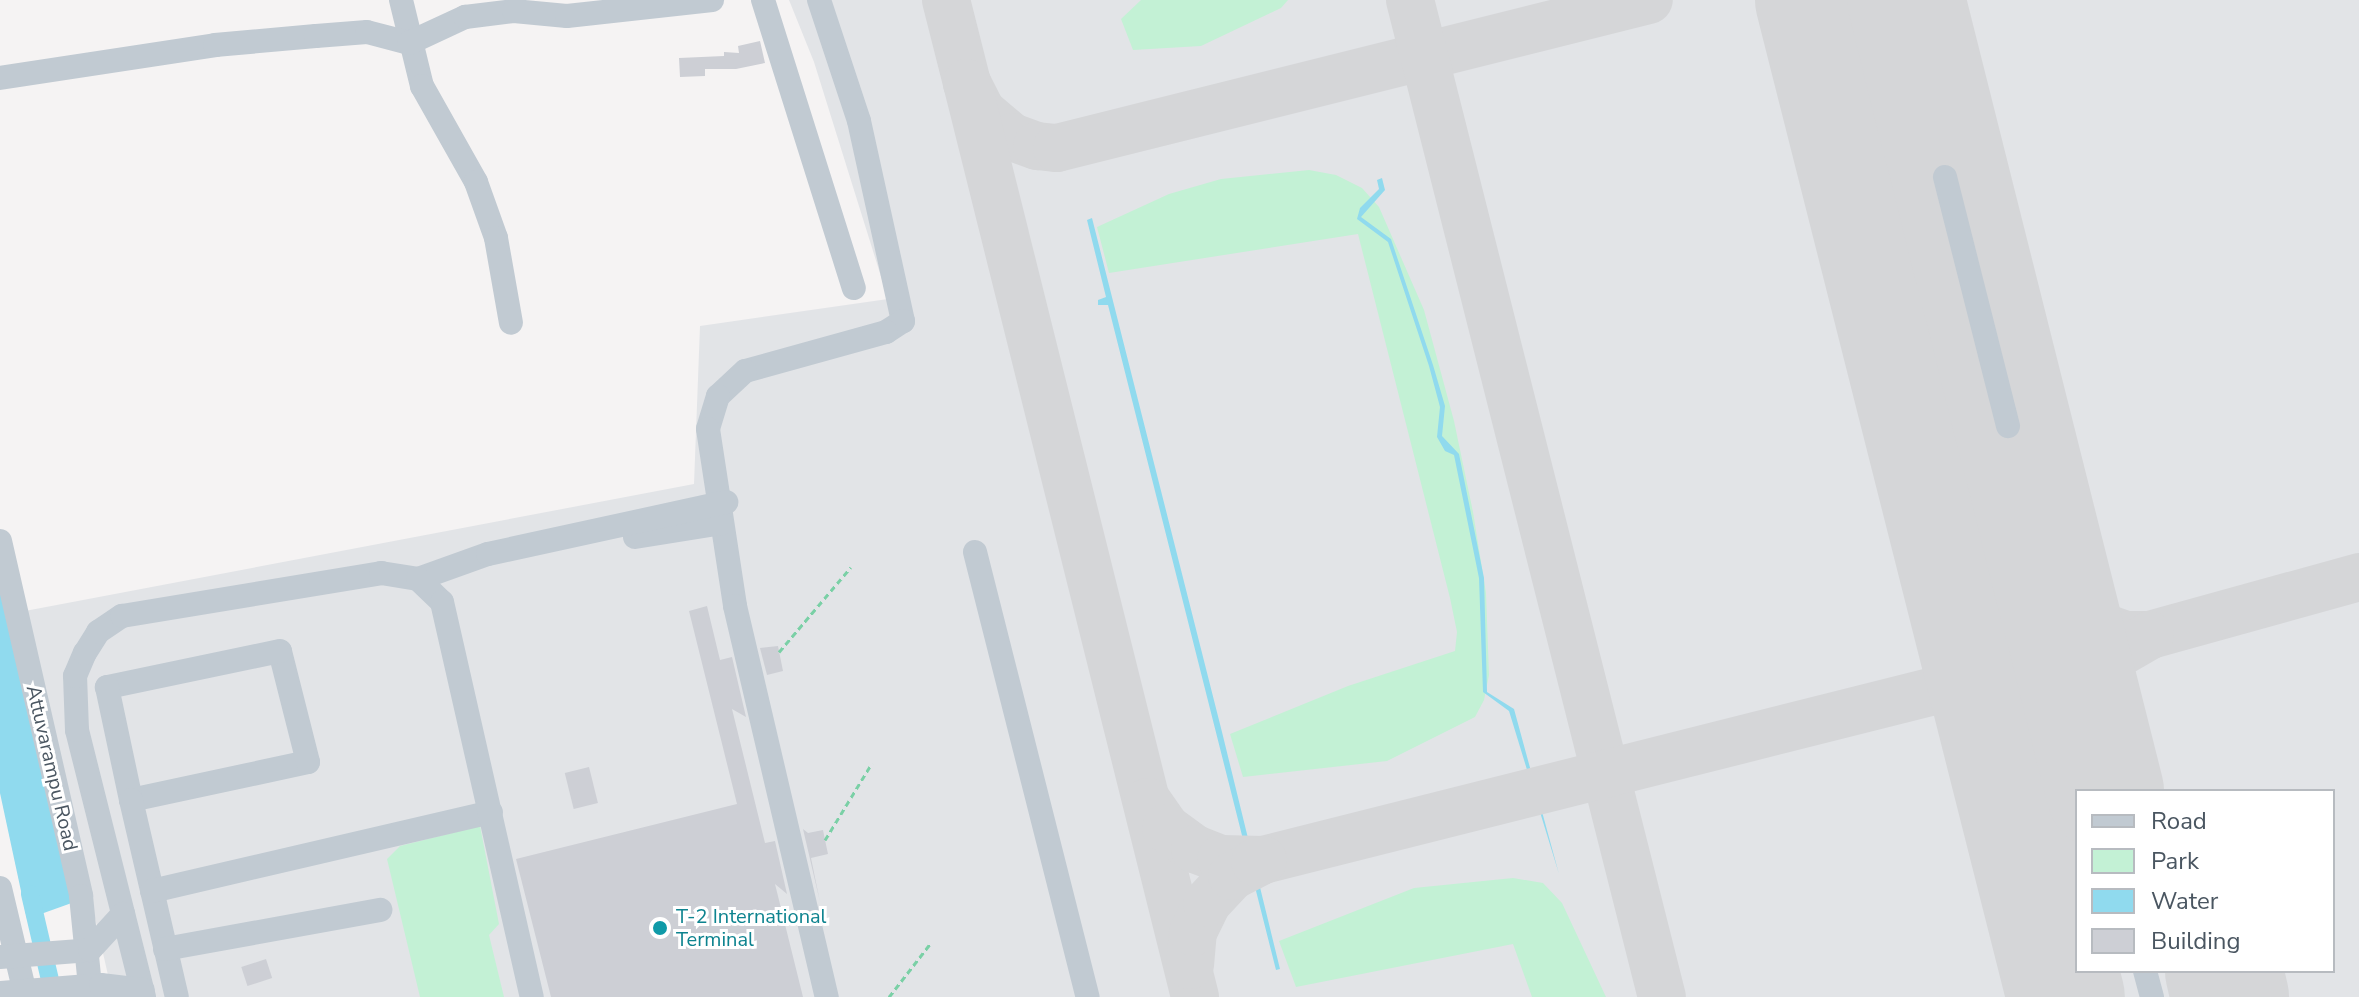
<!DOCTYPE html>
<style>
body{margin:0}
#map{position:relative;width:2359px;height:997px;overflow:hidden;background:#f5f3f3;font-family:"Nunito Sans",sans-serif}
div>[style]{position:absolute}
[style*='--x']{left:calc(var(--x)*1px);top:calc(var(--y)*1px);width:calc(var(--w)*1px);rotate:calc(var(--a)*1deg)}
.airport>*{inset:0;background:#e2e4e7}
.green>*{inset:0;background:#c3f1d5}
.water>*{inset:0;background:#90daee}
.canal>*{height:18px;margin:-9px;padding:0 9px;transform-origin:9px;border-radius:9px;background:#90daee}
.taxiway>*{height:48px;margin:-24px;padding:0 24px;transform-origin:24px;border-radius:24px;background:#d5d6d8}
.runway>*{height:118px;margin:-59px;padding:0 59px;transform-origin:59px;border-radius:59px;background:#d5d6d8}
.building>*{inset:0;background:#cdcfd5;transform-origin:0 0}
.path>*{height:3px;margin-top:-1.5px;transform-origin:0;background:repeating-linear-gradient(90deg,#7ad0a6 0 6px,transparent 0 10px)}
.minor>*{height:24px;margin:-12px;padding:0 12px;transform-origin:12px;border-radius:12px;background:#c1cad2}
.minor-bridge>*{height:24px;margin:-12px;padding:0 12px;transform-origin:12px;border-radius:12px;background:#c1cad2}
.dots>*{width:22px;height:22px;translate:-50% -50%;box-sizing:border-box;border:4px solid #fff;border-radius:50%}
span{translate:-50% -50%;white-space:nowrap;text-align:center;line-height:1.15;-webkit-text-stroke:6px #fff;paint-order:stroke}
.street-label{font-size:20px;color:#4a5661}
.culture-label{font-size:20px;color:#0d838f}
.left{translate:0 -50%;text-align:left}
.legend{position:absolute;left:2075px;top:789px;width:260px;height:184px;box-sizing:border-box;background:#fff;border:2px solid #b7bbc0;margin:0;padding:10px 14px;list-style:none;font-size:24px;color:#4a5661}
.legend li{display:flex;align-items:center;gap:16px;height:40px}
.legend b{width:40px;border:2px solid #b7bbc0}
</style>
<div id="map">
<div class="airport">
<i style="clip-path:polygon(evenodd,789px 0,2359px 0,2359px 997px,113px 997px,25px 611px,694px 484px,700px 326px,888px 299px,814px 62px,789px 0,2077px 791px,2333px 791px,2333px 971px,2077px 971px,2077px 791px)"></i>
</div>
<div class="green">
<i style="clip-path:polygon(1141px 0,1288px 0,1281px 8px,1201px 46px,1133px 50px,1121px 19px)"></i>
<i style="clip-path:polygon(1309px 170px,1336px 175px,1362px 188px,1379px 207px,1424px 310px,1454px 421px,1473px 512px,1486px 593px,1489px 675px,1484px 700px,1475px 717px,1387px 761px,1243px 777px,1230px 734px,1348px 686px,1455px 651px,1457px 632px,1450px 598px,1358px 234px,1109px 273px,1097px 227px,1169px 194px,1221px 179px)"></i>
<i style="clip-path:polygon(480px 826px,499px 924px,489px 935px,504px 997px,420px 997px,387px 859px,400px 846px)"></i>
<i style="clip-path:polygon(1513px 878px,1543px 883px,1562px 903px,1606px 997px,1532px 997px,1513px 944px,1296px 987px,1279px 941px,1414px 888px)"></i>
</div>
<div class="water">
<i style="clip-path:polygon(1382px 178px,1385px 190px,1361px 217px,1391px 239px,1433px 365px,1445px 406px,1442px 436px,1459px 454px,1484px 578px,1487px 692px,1514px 709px,1559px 874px,1509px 711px,1483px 692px,1479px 578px,1454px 455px,1445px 451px,1437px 437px,1440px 407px,1429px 366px,1388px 242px,1357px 219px,1360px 208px,1379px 189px,1377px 180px)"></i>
<i style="clip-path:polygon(1092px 218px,1222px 732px,1280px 969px,1276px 970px,1108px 305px,1098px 305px,1098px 300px,1106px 297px,1087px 220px)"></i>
<i style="clip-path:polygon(0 575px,80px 900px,27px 919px,0 793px)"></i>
</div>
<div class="canal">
<i style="--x:30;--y:894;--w:106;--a:76.9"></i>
</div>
<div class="taxiway">
<i style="--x:946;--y:0;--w:86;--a:75.8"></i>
<i style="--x:967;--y:83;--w:33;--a:63"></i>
<i style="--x:982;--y:112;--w:39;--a:40"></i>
<i style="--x:1012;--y:137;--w:27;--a:20"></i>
<i style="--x:1037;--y:146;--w:20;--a:6"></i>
<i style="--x:1057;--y:148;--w:610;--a:-14.04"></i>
<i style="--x:1410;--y:0;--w:1028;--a:75.82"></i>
<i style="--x:1893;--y:0;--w:38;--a:65"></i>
<i style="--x:1909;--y:34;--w:147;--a:75.9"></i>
<i style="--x:967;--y:83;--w:942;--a:75.99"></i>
<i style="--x:2011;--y:424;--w:159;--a:75.8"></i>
<i style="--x:2050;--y:578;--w:38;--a:55"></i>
<i style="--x:2072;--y:609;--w:33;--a:31"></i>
<i style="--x:2100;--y:626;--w:28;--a:19"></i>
<i style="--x:2126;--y:635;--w:24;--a:0"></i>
<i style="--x:2150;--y:635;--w:217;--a:-15.5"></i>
<i style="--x:2040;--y:554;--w:36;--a:85"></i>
<i style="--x:2043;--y:590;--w:36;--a:111"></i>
<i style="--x:2030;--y:624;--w:51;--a:127.8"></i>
<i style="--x:1999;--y:664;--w:34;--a:148"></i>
<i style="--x:1970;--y:682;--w:27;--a:-2"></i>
<i style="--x:1997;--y:681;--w:23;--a:10"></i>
<i style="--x:2020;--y:685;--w:42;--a:25.3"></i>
<i style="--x:2058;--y:703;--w:38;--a:49"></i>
<i style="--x:2083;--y:732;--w:61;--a:73.9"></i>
<i style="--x:2094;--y:752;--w:36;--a:-103"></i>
<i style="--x:2086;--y:717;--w:35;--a:-78"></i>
<i style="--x:2093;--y:683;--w:36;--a:-51"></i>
<i style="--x:2116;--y:655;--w:39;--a:-30"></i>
<i style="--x:1148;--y:802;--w:32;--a:55"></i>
<i style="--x:1166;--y:828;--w:36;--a:36"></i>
<i style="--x:1195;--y:849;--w:28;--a:21"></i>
<i style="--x:1221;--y:859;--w:42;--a:1.4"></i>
<i style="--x:1263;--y:860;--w:729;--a:-14.13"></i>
<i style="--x:1190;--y:965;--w:33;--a:-85"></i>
<i style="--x:1193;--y:932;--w:32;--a:-64"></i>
<i style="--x:1207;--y:903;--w:37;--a:-47"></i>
<i style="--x:1232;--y:876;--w:35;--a:-27"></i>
<i style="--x:1263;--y:860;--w:8;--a:166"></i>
</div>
<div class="runway">
<i style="--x:1814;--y:0;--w:1028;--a:75.82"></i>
<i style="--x:1906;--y:0;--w:816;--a:75.88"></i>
<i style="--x:2224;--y:971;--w:27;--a:77"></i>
</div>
<div class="building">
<i style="clip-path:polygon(760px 41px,765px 63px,736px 69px,705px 69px,705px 76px,680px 77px,679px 58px,724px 56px,724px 52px,739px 53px,738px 46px)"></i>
<i style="clip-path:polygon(707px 606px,720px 660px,732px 657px,746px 717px,732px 709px,765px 843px,775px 841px,787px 894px,775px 884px,803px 997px,551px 997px,516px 859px,737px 804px,689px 611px)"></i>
<i style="clip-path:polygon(778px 646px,783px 671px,767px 675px,760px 648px)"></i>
<i style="left:589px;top:767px;width:37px;height:25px;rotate:76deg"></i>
<i style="clip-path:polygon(803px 829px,808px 833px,823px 830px,825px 840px,828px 854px,811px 858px,820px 902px)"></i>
<i style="left:266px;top:959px;width:20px;height:26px;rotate:72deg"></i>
</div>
<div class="path">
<i style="--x:779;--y:652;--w:111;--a:-49.7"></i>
<i style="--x:825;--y:840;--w:90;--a:-58.6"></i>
<i style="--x:889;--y:997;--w:67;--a:-52.3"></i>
</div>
<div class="minor">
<i style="--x:401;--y:0;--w:89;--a:76.3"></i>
<i style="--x:422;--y:86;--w:110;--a:60.6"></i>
<i style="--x:476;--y:182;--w:59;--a:70.3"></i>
<i style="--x:496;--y:238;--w:86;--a:80"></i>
<i style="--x:763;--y:0;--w:302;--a:72.5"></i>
<i style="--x:819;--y:0;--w:127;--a:71.7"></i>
<i style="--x:859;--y:121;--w:205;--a:77.6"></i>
<i style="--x:903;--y:321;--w:20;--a:147"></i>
<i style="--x:886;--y:332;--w:146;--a:164.5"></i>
<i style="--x:745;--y:371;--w:37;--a:137"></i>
<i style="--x:718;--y:396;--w:34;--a:107"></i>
<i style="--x:708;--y:429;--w:179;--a:81.3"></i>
<i style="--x:735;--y:606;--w:402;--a:76.8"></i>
<i style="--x:0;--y:78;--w:218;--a:-8.7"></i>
<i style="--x:215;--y:45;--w:101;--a:-5.1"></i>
<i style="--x:316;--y:36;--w:51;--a:-4.5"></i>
<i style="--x:367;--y:32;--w:43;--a:14.7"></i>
<i style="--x:409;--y:43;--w:62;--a:-24.9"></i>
<i style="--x:465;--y:17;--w:49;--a:-7"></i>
<i style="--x:514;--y:11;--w:53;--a:5.4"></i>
<i style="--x:567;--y:16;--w:146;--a:-6.3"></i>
<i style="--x:1945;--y:177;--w:257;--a:75.8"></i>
<i style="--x:635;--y:537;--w:87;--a:-9.2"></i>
<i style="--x:0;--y:541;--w:364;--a:77.1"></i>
<i style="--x:81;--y:896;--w:101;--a:84.3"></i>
<i style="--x:975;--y:552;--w:459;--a:75.8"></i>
<i style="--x:418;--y:579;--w:74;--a:-19.7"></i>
<i style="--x:488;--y:554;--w:244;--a:-12.3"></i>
<i style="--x:131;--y:800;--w:181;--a:-12.1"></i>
<i style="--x:308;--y:762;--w:114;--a:-104.2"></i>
<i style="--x:280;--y:651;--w:177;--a:168.2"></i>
<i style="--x:107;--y:687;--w:116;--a:78"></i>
<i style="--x:131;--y:800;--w:202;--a:76.9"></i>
<i style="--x:0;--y:888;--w:112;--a:76.6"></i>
<i style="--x:152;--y:891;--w:348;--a:-13.1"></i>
<i style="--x:165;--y:949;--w:219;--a:-10.3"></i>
<i style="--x:2145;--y:971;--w:27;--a:75"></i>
<i style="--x:144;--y:997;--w:275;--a:-104.1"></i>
<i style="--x:77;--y:730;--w:54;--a:-92.1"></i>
<i style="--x:75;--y:676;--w:25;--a:-67"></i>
<i style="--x:85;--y:653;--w:25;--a:-58"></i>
<i style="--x:98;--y:632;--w:29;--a:-34"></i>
<i style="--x:122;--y:616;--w:263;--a:-9.4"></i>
<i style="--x:381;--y:573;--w:37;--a:9"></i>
<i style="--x:418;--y:579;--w:33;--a:44"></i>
<i style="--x:442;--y:602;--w:405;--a:77.2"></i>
</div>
<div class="minor-bridge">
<i style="--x:0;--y:957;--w:90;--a:-4.4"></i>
<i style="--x:90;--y:950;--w:49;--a:-47.5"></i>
<i style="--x:0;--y:993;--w:101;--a:-4.5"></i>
<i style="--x:101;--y:985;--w:42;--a:6.8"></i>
</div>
<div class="dots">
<i style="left:660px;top:928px;background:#0f9aa8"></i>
</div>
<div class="street-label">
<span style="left:52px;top:768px;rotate:77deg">Attuvarampu Road</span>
</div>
<div class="culture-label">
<span class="left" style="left:676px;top:928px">T-2 International<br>Terminal</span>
</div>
<ul class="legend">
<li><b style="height:10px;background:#c1cad2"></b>Road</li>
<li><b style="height:22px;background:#c3f1d5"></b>Park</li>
<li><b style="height:22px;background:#90daee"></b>Water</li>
<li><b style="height:22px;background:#cdcfd5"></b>Building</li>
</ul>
</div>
